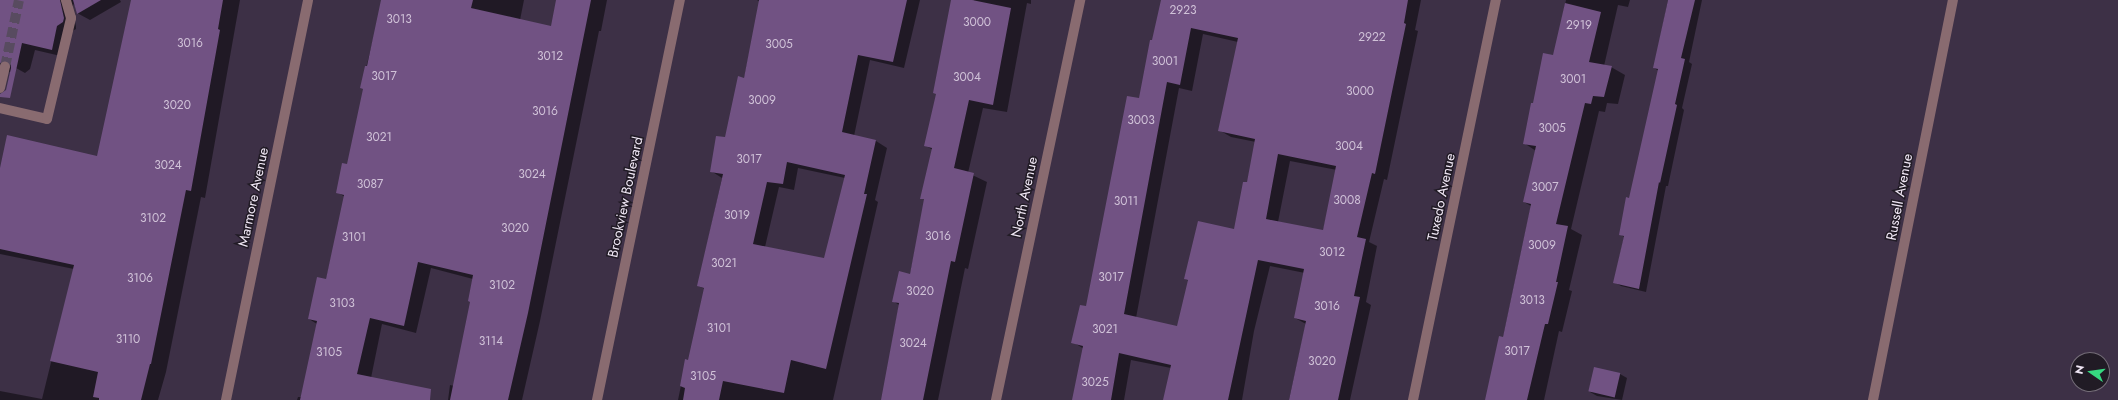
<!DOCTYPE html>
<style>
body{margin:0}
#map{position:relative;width:2118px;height:400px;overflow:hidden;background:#3d3046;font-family:Jost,sans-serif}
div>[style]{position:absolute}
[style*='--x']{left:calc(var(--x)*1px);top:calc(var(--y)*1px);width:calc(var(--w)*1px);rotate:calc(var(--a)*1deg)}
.shadow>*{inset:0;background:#0007}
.building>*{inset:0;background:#715283;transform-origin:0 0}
.minor-tunnel>*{height:10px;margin-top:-5px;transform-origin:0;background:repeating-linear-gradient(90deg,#584b60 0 10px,transparent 0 15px)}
.minor>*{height:10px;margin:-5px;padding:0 5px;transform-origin:5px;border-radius:5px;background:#896b70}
span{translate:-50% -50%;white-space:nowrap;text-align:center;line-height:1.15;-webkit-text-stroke:3px #211b25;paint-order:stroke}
.number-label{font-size:12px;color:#d0c2d8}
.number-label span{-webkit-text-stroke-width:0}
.street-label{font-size:14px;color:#f0e7f5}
.north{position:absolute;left:2070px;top:352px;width:40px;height:40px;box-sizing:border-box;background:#211b25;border:1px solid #746d78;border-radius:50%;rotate:283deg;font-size:11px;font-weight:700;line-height:16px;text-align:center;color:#f0e7f5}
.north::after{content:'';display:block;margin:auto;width:14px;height:18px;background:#36d880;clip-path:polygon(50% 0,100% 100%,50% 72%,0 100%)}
</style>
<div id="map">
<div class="shadow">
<i style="clip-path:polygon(0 0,120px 0,121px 2px,90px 20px,77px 13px,74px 3px,72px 9px,76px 26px,76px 29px,69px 33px,65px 57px,35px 50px,30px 69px,25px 73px,16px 68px,11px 72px,0 70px)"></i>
<i style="clip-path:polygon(132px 0,240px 0,205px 198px,201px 197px,166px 372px,158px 400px,0 400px,0 391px,42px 399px,74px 269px,0 254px,0 172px,98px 157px)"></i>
<i style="clip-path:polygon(383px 0,524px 0,520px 20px,552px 27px,557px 0,607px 0,601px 31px,599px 31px,540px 321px,522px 400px,448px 400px,450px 385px,454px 386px,471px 302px,473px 279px,431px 268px,416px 333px,382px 324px,371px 378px,403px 400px,297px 400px,298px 397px,302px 397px,317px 324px,309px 319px,326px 280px,345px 197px,337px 192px,348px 165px,364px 89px,361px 88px)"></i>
<i style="clip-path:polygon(evenodd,757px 0,920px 0,904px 68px,870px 60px,854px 136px,876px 141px,887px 148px,875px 200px,878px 202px,833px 400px,678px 400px,686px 361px,689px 361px,705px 289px,698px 286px,722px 178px,711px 171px,726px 138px,744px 79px,760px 2px,757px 0,798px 168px,845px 178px,825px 259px,765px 247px,779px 187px,794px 190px,798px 168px)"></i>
<i style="clip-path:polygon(952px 0,974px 2px,974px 0,1031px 0,1031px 4px,1027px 3px,1007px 112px,983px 108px,968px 173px,987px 182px,968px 269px,965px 268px,938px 400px,882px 400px,899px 305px,893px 301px,910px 275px,925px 200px,922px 198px,933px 150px,926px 146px,937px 95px)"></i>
<i style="clip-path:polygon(evenodd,1162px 0,1421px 0,1415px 30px,1418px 31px,1387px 180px,1384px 179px,1369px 242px,1377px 246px,1366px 302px,1371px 305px,1350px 400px,1289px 400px,1306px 324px,1295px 318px,1305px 273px,1270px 266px,1254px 331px,1242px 400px,1164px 400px,1171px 368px,1131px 360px,1124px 400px,1074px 400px,1084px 349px,1073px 342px,1087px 307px,1140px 100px,1162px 0,1203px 34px,1238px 42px,1219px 130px,1231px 137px,1256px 142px,1247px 184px,1235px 230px,1185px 279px,1189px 281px,1178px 327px,1136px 318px,1179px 88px,1192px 91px,1203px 34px,1162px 0,1290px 161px,1337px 170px,1323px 231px,1278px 222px,1290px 161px)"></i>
<i style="clip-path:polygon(1566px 0,1630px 0,1628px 7px,1618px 5px,1604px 66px,1611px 67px,1625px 75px,1618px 104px,1607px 103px,1605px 112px,1599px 111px,1571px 229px,1582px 235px,1569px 290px,1572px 291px,1562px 332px,1559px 331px,1544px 400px,1486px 400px,1503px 338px,1531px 206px,1524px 202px,1536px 151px,1524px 143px,1534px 105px,1554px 56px)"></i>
<i style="clip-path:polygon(1668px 0,1702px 0,1689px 62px,1692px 64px,1682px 108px,1684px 110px,1668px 186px,1666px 186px,1646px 292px,1621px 286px,1614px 282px,1624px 237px,1620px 234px,1630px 199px,1659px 71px,1654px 68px)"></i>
<i style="clip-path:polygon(1620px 374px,1627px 378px,1622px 400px,1597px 396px,1590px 392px)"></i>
</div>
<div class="building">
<i style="clip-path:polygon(0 0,60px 0,64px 18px,63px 22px,57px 26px,52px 50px,22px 43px,10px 98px,0 97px,0 94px,6px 90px,11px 68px,11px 65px,7px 61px,0 63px)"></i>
<i style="clip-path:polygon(73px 0,101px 0,77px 14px)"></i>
<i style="clip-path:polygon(131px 0,223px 0,218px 29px,220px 30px,191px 191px,186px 190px,151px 364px,150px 364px,141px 400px,99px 400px,99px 398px,93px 397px,98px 372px,50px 361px,74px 265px,0 249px,0 168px,7px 135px,97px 156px)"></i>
<i style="clip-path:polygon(381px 0,473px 0,471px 8px,551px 26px,556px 0,591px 0,528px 313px,508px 400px,450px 400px,470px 302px,468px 301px,473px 275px,418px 262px,404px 326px,370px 318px,357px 374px,431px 389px,430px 400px,300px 400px,317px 321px,308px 319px,317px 277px,326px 279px,344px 195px,336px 193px,342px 163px,347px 164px,363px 89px,360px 88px,365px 66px,367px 66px)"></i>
<i style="clip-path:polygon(evenodd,759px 0,907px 0,893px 62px,858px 55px,842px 132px,876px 140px,864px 194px,867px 194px,826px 369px,791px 360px,784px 393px,723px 381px,719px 400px,683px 400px,685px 388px,680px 386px,685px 359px,688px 360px,704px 288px,697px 286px,723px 174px,710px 172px,716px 136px,725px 137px,738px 76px,744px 78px,759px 0,787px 162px,845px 175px,824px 258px,753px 244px,767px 182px,783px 184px,787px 162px)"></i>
<i style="clip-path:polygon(951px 0,972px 0,1011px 8px,993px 105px,969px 100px,954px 168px,974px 173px,955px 262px,951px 261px,923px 400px,881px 400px,899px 303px,892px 302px,899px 271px,910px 274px,924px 199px,920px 199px,932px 148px,924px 146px,936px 94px,933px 93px)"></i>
<i style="clip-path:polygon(evenodd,1161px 0,1408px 0,1404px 23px,1406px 24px,1375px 174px,1372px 173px,1357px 237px,1366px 239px,1354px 296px,1360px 297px,1338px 400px,1289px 400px,1306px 321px,1294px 318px,1304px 269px,1258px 260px,1228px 400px,1163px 400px,1171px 365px,1119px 353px,1111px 400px,1072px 400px,1083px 346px,1071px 343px,1080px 305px,1086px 306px,1127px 96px,1139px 98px,1150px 40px,1152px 40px,1161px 0,1191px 28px,1238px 38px,1218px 131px,1255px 139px,1247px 182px,1243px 182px,1234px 229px,1198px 221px,1184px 279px,1188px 280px,1177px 326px,1124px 314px,1167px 82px,1180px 85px,1191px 28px,1161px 0,1278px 154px,1336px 166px,1323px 230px,1266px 219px,1278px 154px)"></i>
<i style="clip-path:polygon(1668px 0,1695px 0,1681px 58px,1685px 59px,1675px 104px,1677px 105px,1660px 183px,1659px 182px,1639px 289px,1613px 283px,1624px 236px,1619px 235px,1626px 197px,1629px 198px,1658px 69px,1653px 68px)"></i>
<i style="clip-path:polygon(1565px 3px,1601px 12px,1589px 62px,1612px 66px,1604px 97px,1593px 96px,1591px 104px,1585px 103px,1556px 224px,1568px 226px,1556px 282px,1558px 282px,1548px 324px,1545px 324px,1527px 400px,1485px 400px,1499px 336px,1503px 337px,1531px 204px,1523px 202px,1536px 146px,1523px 144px,1531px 103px,1533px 103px,1543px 53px,1553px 55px)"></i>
<i style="left:1594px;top:367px;width:27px;height:25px;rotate:13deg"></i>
</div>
<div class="minor-tunnel">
<i style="--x:5;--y:67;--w:68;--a:-78.2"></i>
</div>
<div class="minor">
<i style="--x:0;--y:88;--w:22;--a:-77"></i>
<i style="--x:0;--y:108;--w:48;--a:13.2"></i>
<i style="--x:47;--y:119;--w:104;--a:-76.6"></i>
<i style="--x:71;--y:18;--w:19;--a:-106"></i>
<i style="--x:226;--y:400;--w:408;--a:-78.4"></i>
<i style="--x:597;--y:400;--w:409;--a:-78.3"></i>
<i style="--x:996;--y:400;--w:409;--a:-78.1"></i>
<i style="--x:1413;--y:400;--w:409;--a:-78.3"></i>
<i style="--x:1873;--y:400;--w:408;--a:-78.7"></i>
</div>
<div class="number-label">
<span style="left:1183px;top:11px">2923</span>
<span style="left:399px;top:20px">3013</span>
<span style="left:977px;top:23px">3000</span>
<span style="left:1579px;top:26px">2919</span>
<span style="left:1372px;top:38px">2922</span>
<span style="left:190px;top:44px">3016</span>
<span style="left:779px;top:45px">3005</span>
<span style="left:550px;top:57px">3012</span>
<span style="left:1165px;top:62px">3001</span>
<span style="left:384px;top:77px">3017</span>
<span style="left:967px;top:78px">3004</span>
<span style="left:1573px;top:80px">3001</span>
<span style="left:1360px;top:92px">3000</span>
<span style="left:762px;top:101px">3009</span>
<span style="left:177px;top:106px">3020</span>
<span style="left:545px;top:112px">3016</span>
<span style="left:1141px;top:121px">3003</span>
<span style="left:1552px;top:129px">3005</span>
<span style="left:379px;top:138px">3021</span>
<span style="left:1349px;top:147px">3004</span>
<span style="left:749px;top:160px">3017</span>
<span style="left:168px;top:166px">3024</span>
<span style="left:532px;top:175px">3024</span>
<span style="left:370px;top:185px">3087</span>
<span style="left:1545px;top:188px">3007</span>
<span style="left:1347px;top:201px">3008</span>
<span style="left:1126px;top:202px">3011</span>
<span style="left:737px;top:216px">3019</span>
<span style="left:153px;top:219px">3102</span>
<span style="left:515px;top:229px">3020</span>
<span style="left:938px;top:237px">3016</span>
<span style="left:354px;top:238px">3101</span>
<span style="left:1542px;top:246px">3009</span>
<span style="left:1332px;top:253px">3012</span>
<span style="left:724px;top:264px">3021</span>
<span style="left:1111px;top:278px">3017</span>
<span style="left:140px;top:279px">3106</span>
<span style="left:502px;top:286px">3102</span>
<span style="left:920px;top:292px">3020</span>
<span style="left:1532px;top:301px">3013</span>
<span style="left:342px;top:304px">3103</span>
<span style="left:1327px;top:307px">3016</span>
<span style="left:719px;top:329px">3101</span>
<span style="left:1105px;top:330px">3021</span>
<span style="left:128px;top:340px">3110</span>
<span style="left:491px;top:342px">3114</span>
<span style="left:913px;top:344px">3024</span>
<span style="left:1517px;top:352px">3017</span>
<span style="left:329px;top:353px">3105</span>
<span style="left:1322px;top:362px">3020</span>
<span style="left:703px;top:377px">3105</span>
<span style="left:1095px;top:383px">3025</span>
</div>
<div class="street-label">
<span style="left:253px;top:197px;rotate:-78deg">Marmore Avenue</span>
<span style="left:625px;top:197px;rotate:-78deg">Brookview Boulevard</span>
<span style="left:1024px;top:197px;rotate:-78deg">North Avenue</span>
<span style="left:1441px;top:197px;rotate:-78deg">Tuxedo Avenue</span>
<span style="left:1899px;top:197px;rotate:-79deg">Russell Avenue</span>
</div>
<div class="north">N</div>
</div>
